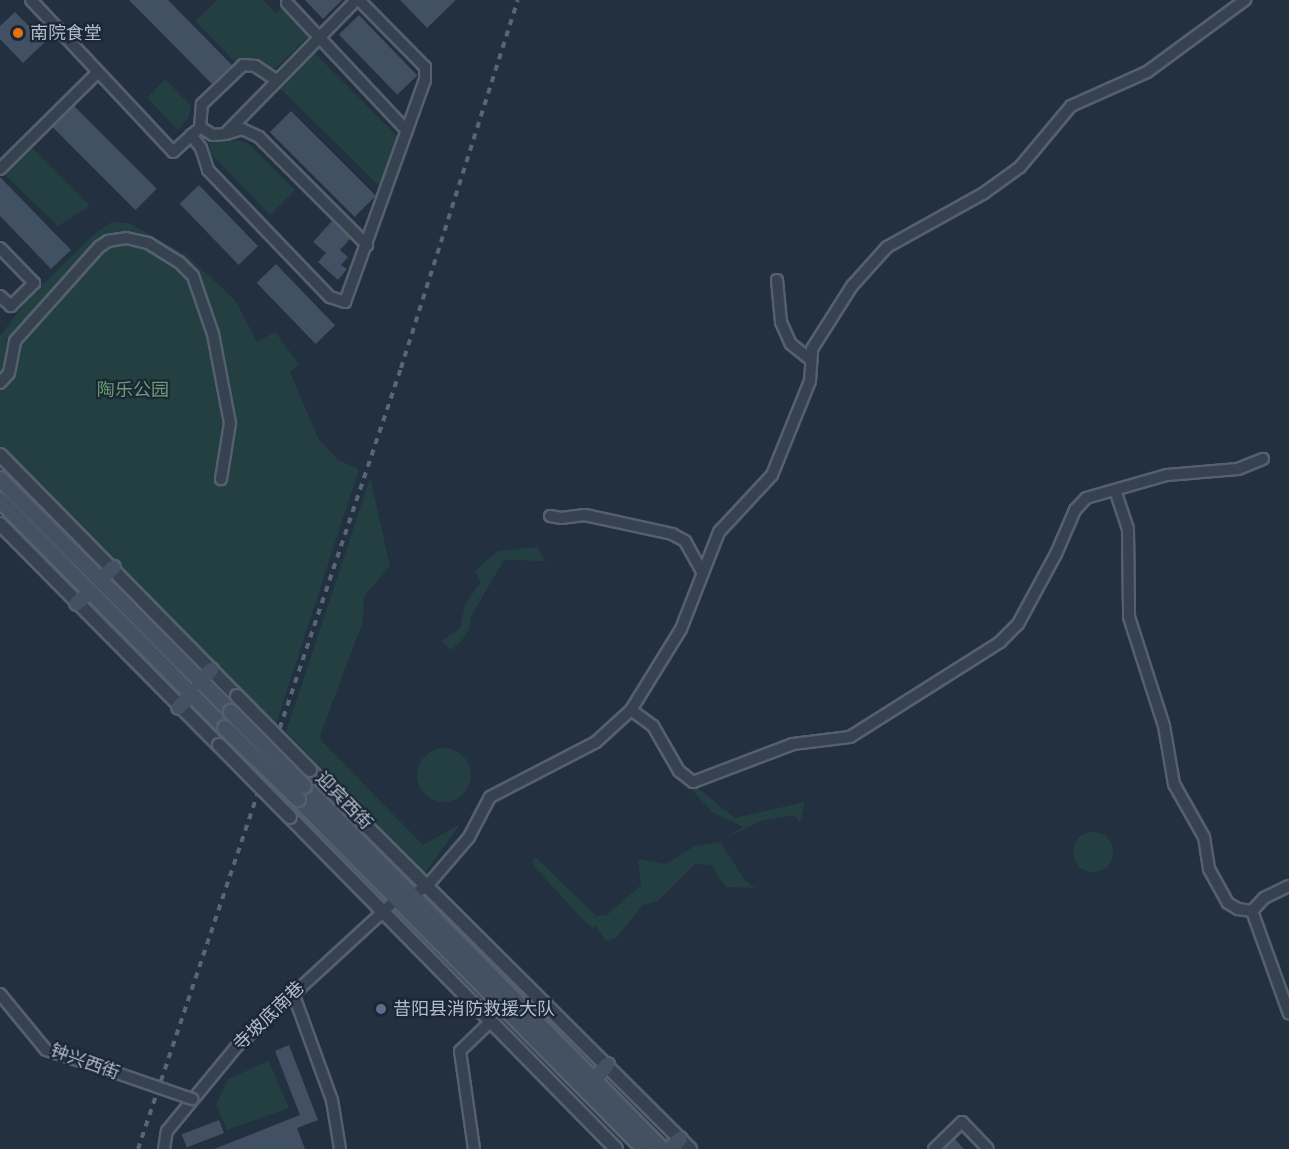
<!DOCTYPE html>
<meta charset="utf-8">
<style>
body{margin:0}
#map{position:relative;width:1289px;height:1149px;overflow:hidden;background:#223040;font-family:Cabin,"Noto Sans SC",sans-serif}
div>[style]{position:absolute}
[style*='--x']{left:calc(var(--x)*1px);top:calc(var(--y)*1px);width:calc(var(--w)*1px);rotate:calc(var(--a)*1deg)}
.green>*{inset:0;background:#243f41}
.round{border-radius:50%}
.building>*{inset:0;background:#415062;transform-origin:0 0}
.roads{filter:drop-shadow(2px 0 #54606e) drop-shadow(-2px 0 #54606e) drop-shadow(0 2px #54606e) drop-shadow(0 -2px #54606e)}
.minor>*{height:10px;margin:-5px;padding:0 5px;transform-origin:5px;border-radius:5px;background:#364250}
.tertiary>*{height:12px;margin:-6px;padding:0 6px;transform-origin:6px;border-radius:6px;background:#364250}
.secondary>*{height:14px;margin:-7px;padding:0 7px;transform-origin:7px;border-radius:7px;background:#445163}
.rail>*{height:4px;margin-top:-2px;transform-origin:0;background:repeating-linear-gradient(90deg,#586677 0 6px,transparent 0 12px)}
.bridges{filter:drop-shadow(2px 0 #54606e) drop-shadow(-2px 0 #54606e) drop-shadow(0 2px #54606e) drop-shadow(0 -2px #54606e)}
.minor-bridge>*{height:10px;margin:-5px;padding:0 5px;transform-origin:5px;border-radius:5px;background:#364250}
.tertiary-bridge>*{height:12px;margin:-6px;padding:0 6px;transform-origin:6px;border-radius:6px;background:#364250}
.secondary-bridge>*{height:14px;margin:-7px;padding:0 7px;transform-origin:7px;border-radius:7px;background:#445163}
.dots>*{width:16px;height:16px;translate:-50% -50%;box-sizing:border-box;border:3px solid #1b2735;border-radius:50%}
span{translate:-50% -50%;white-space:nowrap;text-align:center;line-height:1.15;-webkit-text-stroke:4.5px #1b2735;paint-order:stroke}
.poi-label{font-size:18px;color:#b3bdcb}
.left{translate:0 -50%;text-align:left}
.park-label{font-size:18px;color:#689e72}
.street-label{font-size:18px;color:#b3bdcb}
</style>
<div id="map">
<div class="green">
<i style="clip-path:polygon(217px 0,263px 0,276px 13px,281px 9px,309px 36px,276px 68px,266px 69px,246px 59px,236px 63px,195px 21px)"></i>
<i style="clip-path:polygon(315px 53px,397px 136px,381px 188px,280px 88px)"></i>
<i style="clip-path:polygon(165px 79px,191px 106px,188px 119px,178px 130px,147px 98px)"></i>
<i style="clip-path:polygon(238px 140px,249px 144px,295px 190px,270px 215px,212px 155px,209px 143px)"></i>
<i style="clip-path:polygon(32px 148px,90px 206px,58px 226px,5px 175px,16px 160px)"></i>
<i style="clip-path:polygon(112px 222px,129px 223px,186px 255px,235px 300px,257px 342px,275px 332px,299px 364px,290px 372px,318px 438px,338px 460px,359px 469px,275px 727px,0 446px,0 336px,27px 300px,93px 235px)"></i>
<i style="clip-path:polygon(370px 478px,390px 566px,364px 596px,363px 621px,319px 738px,423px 845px,460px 824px,425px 873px,286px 732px)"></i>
<i style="clip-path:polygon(537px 547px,546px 561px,504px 560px,471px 616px,469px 630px,462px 640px,451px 650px,441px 641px,460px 628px,465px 604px,481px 582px,475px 572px,481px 565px,498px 551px)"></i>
<i class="round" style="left:417px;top:748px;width:54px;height:54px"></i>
<i style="clip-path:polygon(689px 786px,700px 790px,735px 818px,805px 802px,800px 823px,794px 815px,761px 821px,720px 841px,744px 879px,755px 888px,726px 887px,711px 865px,695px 864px,658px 901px,643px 905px,616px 938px,606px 941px,595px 925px,594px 928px,586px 923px,533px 865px,533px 859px,538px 859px,596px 916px,607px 915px,641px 885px,638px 859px,666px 864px,695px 846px,719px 842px,743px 827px,712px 812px)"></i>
<i class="round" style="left:1073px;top:832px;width:40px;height:40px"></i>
<i style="clip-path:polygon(269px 1061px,289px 1108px,227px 1130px,216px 1105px,228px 1079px)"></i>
</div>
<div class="building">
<i style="clip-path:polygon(129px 0,168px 0,232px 65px,212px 84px)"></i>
<i style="clip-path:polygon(305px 0,342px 0,323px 19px)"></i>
<i style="clip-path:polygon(400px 0,456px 0,427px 28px)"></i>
<i style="clip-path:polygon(15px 12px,45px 42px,23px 63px,0 39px,0 26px)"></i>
<i style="left:359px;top:15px;width:84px;height:28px;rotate:46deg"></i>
<i style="left:74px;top:106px;width:117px;height:30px;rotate:45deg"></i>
<i style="left:291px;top:111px;width:120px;height:30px;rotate:45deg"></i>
<i style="clip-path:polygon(0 177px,71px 250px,51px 269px,0 216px)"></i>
<i style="left:199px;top:185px;width:85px;height:27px;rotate:46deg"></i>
<i style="clip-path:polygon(332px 221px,350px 239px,340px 250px,348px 257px,341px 265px,347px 269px,338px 280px,318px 262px,326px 253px,313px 242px)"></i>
<i style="left:276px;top:264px;width:85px;height:27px;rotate:46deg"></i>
<i style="clip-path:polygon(289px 1045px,318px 1120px,297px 1128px,305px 1149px,214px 1149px,300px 1115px,275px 1051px)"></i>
<i style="left:219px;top:1120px;width:14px;height:40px;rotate:69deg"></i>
<i style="clip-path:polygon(955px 1139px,964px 1149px,945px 1149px)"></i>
</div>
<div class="roads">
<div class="minor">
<i style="--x:31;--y:0;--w:208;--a:46.9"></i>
<i style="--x:173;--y:152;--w:31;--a:-42"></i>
<i style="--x:287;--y:3;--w:175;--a:46.8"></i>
<i style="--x:276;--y:80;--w:25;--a:-146"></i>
<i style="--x:255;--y:66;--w:12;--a:-175"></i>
<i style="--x:243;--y:65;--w:57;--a:136.4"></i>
<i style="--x:202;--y:104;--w:23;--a:95"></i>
<i style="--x:200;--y:127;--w:15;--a:32"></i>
<i style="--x:213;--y:135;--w:12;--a:-5"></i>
<i style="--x:225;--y:134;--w:187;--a:-45.6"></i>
<i style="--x:226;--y:134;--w:17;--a:-17"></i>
<i style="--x:242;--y:129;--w:19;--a:25"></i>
<i style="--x:259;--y:137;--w:153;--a:45"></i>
<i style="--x:191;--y:135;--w:16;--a:52"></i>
<i style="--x:201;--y:148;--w:23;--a:72"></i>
<i style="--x:208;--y:170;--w:176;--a:46.2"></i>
<i style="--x:330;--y:297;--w:16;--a:18"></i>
<i style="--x:345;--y:302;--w:236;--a:-70.2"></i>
<i style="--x:425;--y:80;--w:13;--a:-90"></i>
<i style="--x:425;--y:67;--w:94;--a:-134.6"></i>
<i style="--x:0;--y:169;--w:136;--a:-44.7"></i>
<i style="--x:0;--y:248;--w:49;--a:45.8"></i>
<i style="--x:34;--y:283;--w:33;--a:135"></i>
<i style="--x:11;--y:306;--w:15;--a:-138"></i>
<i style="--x:777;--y:280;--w:42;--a:84.6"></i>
<i style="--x:781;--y:322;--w:24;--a:66"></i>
<i style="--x:791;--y:344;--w:26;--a:39"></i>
<i style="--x:0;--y:383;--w:13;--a:-48"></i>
<i style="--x:9;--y:373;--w:33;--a:-79"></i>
<i style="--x:15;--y:341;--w:126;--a:-48.2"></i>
<i style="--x:99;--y:247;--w:11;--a:-34"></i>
<i style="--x:108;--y:241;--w:18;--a:-9"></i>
<i style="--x:126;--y:238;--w:23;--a:13"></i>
<i style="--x:148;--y:243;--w:36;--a:32"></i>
<i style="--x:179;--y:262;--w:20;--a:45"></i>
<i style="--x:193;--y:276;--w:61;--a:71"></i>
<i style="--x:213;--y:334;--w:91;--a:79.2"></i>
<i style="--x:230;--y:423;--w:57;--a:99.1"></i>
<i style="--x:1115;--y:490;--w:41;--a:71.6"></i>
<i style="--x:1128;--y:529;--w:88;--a:89.3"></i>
<i style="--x:1129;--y:617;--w:114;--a:72.2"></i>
<i style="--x:1164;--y:726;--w:59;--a:80.2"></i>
<i style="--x:1174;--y:784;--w:61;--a:60.5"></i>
<i style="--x:1204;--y:837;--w:32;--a:81"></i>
<i style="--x:1209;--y:869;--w:39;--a:61"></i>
<i style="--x:1228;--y:903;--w:12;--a:31"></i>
<i style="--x:1238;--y:909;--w:14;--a:8"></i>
<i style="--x:1252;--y:911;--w:109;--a:70.2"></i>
<i style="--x:550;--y:516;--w:11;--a:10"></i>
<i style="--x:561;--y:518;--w:24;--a:-7"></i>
<i style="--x:585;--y:515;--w:89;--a:12.3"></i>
<i style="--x:672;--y:534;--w:15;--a:28"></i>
<i style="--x:685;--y:541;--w:35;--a:61"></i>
<i style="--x:631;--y:710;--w:27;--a:36"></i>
<i style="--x:653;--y:726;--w:52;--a:60"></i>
<i style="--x:679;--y:771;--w:18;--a:38"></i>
<i style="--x:693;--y:782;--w:107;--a:-20.8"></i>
<i style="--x:793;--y:744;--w:57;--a:-7"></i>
<i style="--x:850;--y:737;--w:178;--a:-32.3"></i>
<i style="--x:1000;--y:642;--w:25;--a:-45"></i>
<i style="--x:1018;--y:624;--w:80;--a:-61.5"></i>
<i style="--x:1056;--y:554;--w:48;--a:-66.6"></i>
<i style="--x:1075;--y:510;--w:16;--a:-47"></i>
<i style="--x:1086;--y:498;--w:84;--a:-15.9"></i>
<i style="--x:1167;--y:475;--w:71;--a:-4.8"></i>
<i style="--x:1238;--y:469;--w:27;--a:-22"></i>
<i style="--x:411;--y:896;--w:19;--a:-32"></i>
<i style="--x:427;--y:886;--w:65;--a:-49.4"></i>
<i style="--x:469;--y:837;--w:45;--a:-62.3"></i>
<i style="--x:490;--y:797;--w:119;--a:-27.4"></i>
<i style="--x:596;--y:742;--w:47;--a:-42.4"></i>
<i style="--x:631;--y:710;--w:95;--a:-58.3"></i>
<i style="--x:681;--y:629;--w:104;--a:-68.6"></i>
<i style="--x:719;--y:532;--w:78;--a:-47.1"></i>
<i style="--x:772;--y:475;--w:101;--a:-68"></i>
<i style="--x:810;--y:381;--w:32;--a:-86"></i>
<i style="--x:812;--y:349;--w:75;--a:-57.6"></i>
<i style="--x:852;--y:286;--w:52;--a:-48.1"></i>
<i style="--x:887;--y:247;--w:111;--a:-29.1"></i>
<i style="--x:984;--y:193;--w:44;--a:-35.8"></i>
<i style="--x:1020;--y:167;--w:80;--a:-50.1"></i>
<i style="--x:1071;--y:106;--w:83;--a:-24.1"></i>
<i style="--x:1147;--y:72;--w:122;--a:-36.3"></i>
<i style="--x:1252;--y:911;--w:18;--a:-47"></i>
<i style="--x:1264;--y:898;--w:28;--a:-26"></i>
<i style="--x:293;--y:993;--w:114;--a:70"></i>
<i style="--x:332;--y:1100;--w:50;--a:80.7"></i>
<i style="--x:0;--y:994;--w:72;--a:50.6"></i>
<i style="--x:46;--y:1050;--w:71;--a:17.9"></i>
<i style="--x:164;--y:1149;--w:18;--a:-81"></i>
<i style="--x:167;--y:1131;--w:110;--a:-50.5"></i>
<i style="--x:237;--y:1046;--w:216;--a:-42.6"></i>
<i style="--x:474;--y:1149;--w:99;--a:-98.1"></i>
<i style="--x:460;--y:1051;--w:42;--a:-44"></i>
<i style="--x:934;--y:1149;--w:39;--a:-44"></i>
<i style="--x:962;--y:1122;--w:37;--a:46"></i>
</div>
<div class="tertiary">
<i style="--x:0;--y:455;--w:338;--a:45.5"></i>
<i style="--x:0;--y:524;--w:311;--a:45.3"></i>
<i style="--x:310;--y:770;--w:537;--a:44.92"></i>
<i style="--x:290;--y:817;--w:465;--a:45.5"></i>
</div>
<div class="secondary">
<i style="--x:0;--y:479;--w:328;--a:45.2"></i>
<i style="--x:0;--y:500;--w:320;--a:45.4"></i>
<i style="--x:100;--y:580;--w:18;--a:-43"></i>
<i style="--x:77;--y:603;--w:18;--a:-41"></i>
<i style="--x:199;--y:682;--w:17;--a:-45"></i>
<i style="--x:179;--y:707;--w:19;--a:-47"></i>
<i style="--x:304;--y:786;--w:510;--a:45.4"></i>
<i style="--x:298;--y:799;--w:492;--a:45.3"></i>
<i style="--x:594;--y:1080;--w:20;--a:-49"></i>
<i style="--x:670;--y:1149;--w:14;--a:-45"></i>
</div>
</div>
<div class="rail">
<i style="--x:138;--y:1149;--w:824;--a:-71.39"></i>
<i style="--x:401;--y:368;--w:386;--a:-72.4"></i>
</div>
<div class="bridges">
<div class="minor-bridge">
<i style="--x:114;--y:1072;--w:83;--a:19.1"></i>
</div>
<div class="tertiary-bridge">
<i style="--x:237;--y:696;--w:104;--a:45.4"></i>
<i style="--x:219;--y:745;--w:101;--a:45.4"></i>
</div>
<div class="secondary-bridge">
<i style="--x:231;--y:712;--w:104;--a:45.4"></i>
<i style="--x:225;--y:728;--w:102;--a:44.2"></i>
</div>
</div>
<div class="dots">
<i style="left:18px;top:33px;background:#e8710a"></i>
<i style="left:381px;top:1009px;background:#5c6f8a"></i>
</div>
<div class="poi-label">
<span class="left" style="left:30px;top:33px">南院食堂</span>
<span class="left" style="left:393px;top:1009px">昔阳县消防救援大队</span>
</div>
<div class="park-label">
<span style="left:133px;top:390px">陶乐公园</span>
</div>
<div class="street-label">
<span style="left:344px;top:801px;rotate:46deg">迎宾西街</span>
<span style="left:269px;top:1016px;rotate:-44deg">寺坡底南巷</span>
<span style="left:85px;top:1062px;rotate:20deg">钟兴西街</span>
</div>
</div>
